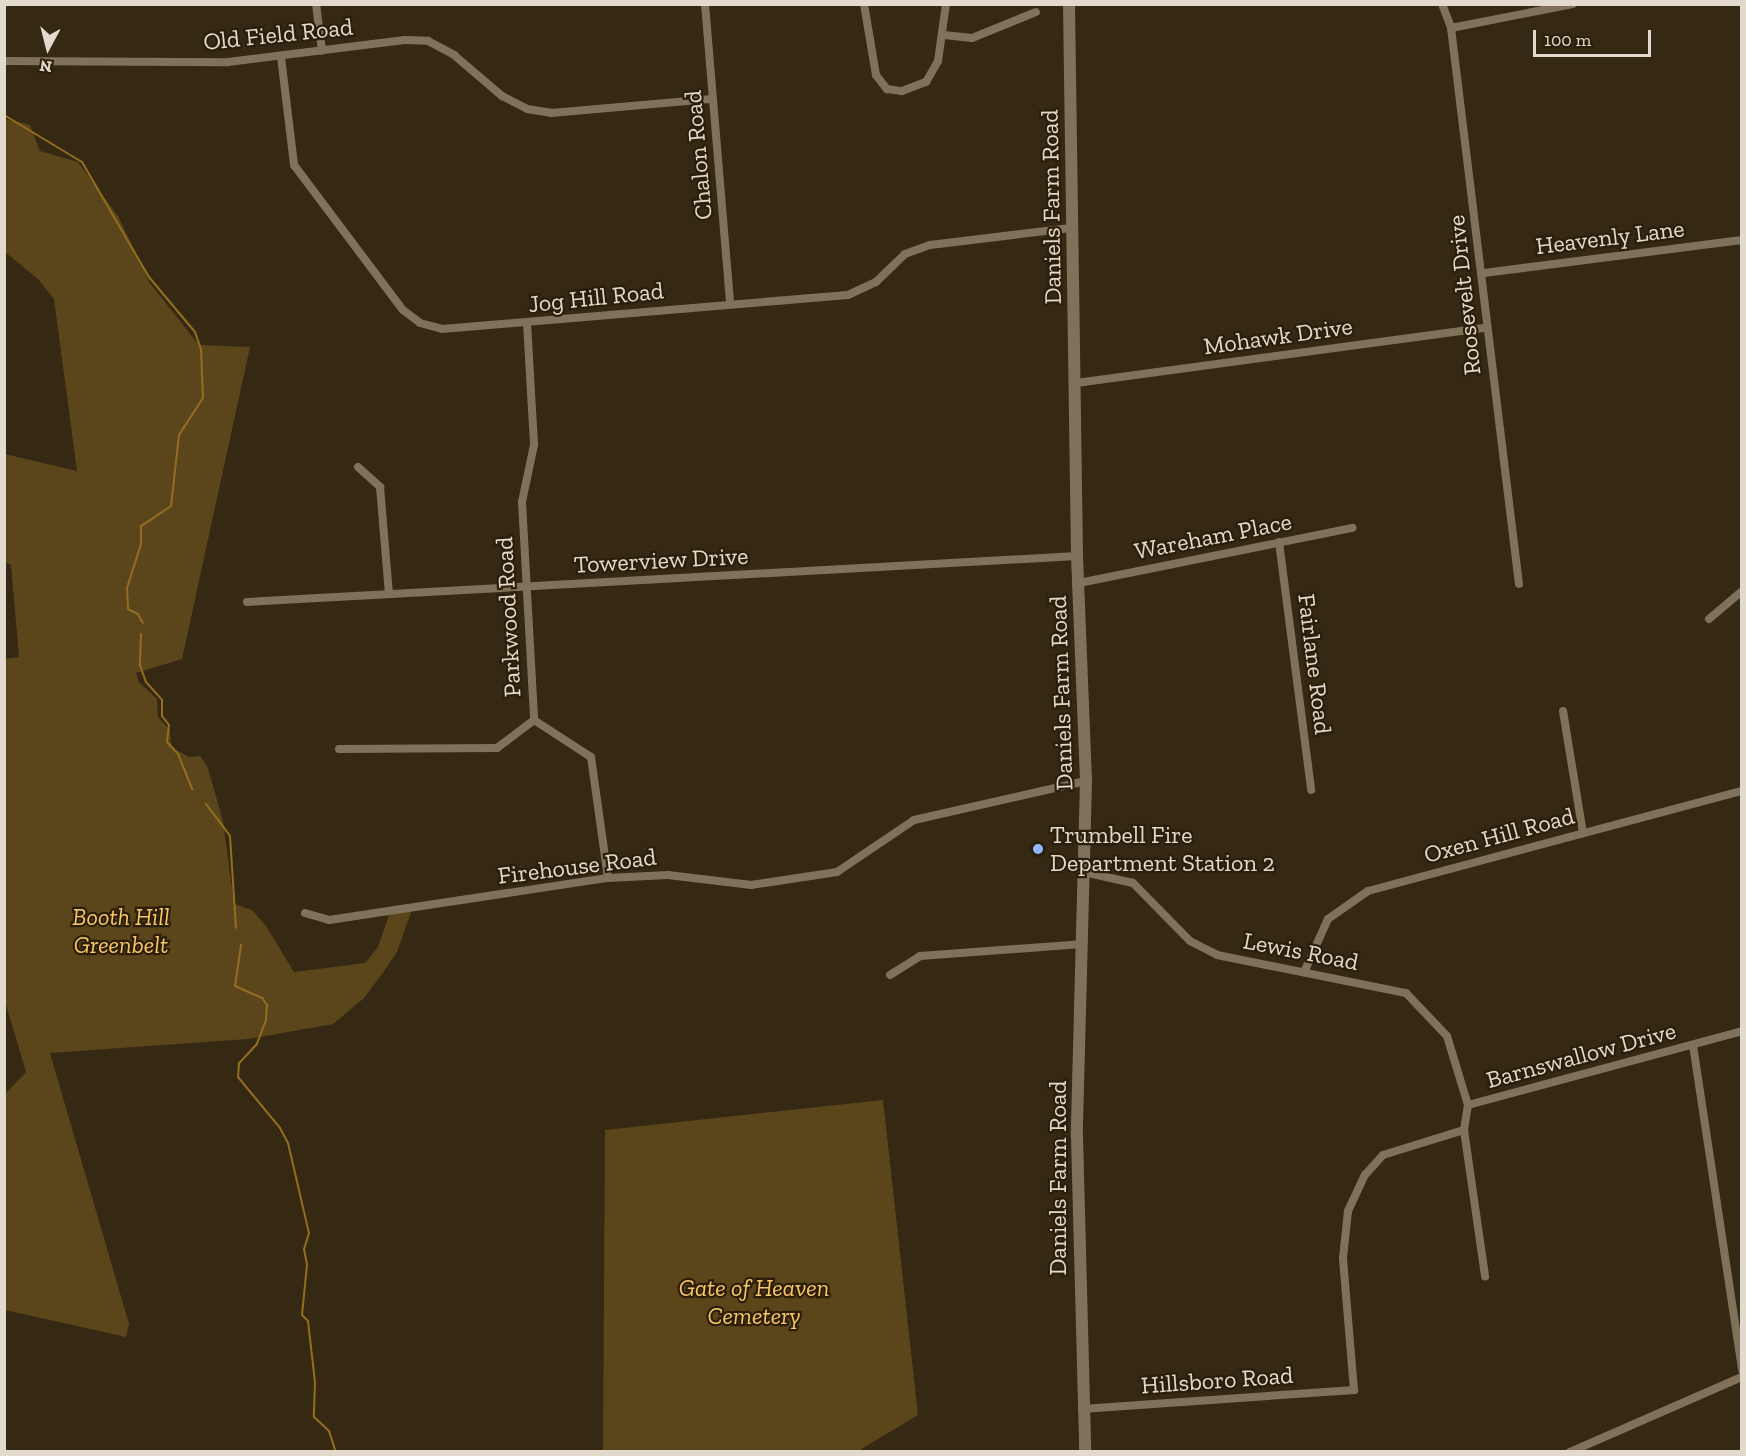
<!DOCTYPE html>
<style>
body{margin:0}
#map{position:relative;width:1746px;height:1456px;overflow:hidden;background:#352913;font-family:"Zilla Slab",serif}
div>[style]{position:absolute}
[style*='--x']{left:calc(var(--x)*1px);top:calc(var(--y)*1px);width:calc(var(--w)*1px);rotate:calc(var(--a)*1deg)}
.green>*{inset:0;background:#5b451a}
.stream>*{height:2px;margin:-1px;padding:0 1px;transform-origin:1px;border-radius:1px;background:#936e20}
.minor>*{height:8px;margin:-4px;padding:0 4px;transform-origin:4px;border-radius:4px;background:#80725a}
.secondary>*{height:12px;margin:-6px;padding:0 6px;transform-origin:6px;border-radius:6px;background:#80725a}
.dots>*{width:16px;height:16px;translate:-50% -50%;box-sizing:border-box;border:3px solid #2b1f09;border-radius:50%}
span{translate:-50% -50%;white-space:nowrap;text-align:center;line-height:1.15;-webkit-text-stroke:4.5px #2b1f09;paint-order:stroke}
.street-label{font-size:24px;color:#e2dacd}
.poi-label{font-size:24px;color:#e2dacd}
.left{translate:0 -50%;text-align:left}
.park-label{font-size:24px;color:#fac768;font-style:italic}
.frame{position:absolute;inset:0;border:6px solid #e2dacd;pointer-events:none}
.north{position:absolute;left:18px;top:18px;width:60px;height:60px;-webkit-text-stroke:4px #2b1f09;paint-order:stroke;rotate:187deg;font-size:16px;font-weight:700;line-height:24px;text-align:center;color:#e2dacd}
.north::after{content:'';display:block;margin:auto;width:21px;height:27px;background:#e2dacd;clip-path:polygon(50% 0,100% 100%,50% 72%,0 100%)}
.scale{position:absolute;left:1533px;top:30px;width:118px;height:27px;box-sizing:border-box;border:3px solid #e2dacd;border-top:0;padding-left:8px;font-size:18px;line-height:21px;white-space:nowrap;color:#e2dacd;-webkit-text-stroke:4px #2b1f09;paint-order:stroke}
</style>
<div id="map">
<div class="green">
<i style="clip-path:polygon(5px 119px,30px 125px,40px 151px,78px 162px,118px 216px,150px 283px,199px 345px,250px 347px,182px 659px,136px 673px,139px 682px,157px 699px,158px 717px,170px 730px,171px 747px,189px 757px,200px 756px,208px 768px,223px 821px,234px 904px,252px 910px,266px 926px,294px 972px,365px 963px,378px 947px,392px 906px,414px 904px,397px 952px,382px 974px,364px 998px,333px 1024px,248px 1039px,50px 1053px,129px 1324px,126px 1337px,5px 1310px,4px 1095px,26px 1072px,4px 998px,4px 659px,19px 657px,11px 565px,5px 562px,5px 454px,77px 471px,54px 299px,38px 279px,5px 252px)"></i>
<i style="clip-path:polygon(883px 1100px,918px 1415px,858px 1451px,603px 1451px,605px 1130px)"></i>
</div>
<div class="stream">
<i style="--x:4;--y:115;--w:91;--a:31.1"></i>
<i style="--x:82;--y:162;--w:133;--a:59.8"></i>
<i style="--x:149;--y:277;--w:72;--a:50.1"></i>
<i style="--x:195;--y:332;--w:18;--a:71"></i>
<i style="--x:201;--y:349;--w:49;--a:87.7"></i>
<i style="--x:203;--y:398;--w:44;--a:123"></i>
<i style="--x:179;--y:435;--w:71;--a:96.4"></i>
<i style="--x:171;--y:506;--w:36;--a:146"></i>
<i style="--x:141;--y:526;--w:18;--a:90"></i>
<i style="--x:141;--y:544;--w:46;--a:107.7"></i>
<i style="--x:127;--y:588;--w:21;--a:87"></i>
<i style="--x:128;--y:609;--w:11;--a:27"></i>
<i style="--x:138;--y:614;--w:10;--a:61"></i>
<i style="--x:141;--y:634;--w:31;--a:92"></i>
<i style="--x:140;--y:665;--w:18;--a:71"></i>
<i style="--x:146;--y:682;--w:24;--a:48"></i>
<i style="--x:162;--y:700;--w:16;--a:90"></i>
<i style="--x:162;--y:716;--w:11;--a:52"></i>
<i style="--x:169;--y:725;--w:17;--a:97"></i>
<i style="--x:167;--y:742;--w:16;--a:47"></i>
<i style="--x:178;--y:754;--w:38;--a:68"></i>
<i style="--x:206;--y:804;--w:40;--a:53"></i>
<i style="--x:230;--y:836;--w:92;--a:86.3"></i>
<i style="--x:241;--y:945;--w:41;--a:98.3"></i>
<i style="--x:235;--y:986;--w:30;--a:24"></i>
<i style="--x:262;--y:998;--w:9;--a:54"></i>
<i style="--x:267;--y:1005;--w:15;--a:94"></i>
<i style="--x:266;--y:1020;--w:26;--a:111"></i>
<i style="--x:257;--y:1044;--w:26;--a:133"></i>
<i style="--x:239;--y:1063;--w:14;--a:94"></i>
<i style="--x:238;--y:1077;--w:66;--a:50.5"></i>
<i style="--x:280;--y:1128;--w:17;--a:62"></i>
<i style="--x:288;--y:1143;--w:92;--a:76.9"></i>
<i style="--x:309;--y:1233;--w:17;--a:107"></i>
<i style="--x:304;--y:1249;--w:16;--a:79"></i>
<i style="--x:307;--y:1265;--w:50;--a:95.7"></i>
<i style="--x:302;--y:1315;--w:8;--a:45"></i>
<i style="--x:308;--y:1321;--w:61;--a:83.5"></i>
<i style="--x:315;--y:1382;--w:35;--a:92"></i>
<i style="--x:314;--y:1417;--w:21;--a:43"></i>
<i style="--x:329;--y:1431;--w:22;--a:72"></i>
</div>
<div class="minor">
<i style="--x:316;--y:4;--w:47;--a:82.7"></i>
<i style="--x:705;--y:4;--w:300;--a:85.2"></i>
<i style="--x:864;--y:4;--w:72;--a:80.4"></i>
<i style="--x:876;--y:75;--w:18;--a:52"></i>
<i style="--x:887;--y:89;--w:15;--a:8"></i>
<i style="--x:902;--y:91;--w:26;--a:-21"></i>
<i style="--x:926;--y:82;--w:24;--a:-60"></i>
<i style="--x:938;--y:61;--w:58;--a:-82"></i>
<i style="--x:1442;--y:4;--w:26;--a:69"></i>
<i style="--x:1451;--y:28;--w:560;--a:83.03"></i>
<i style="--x:1451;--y:28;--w:124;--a:-11.1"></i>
<i style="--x:944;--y:35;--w:28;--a:6"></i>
<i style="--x:972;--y:38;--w:69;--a:-22.1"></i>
<i style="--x:281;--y:57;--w:109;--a:83.1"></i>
<i style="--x:294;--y:165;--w:181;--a:53.1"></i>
<i style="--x:403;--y:310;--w:21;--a:37"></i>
<i style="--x:420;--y:323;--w:23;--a:15"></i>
<i style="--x:442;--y:329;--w:407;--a:-4.8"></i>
<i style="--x:848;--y:295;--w:31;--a:-25"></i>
<i style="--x:876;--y:282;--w:40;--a:-44"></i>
<i style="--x:905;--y:254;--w:27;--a:-20"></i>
<i style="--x:930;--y:245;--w:142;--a:-6.9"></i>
<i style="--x:4;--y:61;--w:224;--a:0.3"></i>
<i style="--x:228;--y:62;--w:178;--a:-7.1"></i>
<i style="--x:405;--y:40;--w:23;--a:2"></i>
<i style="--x:428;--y:41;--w:30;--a:28"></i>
<i style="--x:454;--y:55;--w:63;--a:40.5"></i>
<i style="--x:502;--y:96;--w:28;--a:27"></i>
<i style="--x:527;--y:109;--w:24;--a:9"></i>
<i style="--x:551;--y:113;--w:162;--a:-5"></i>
<i style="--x:1484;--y:273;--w:260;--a:-7.3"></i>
<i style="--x:527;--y:323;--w:122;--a:86.7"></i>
<i style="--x:534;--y:445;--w:58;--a:101.9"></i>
<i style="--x:522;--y:502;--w:218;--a:86.8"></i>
<i style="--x:1076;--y:383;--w:413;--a:-7.7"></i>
<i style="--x:358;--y:467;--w:30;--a:42"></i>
<i style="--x:380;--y:487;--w:107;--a:85.2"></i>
<i style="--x:1279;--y:542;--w:250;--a:82.6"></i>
<i style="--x:1079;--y:583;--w:279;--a:-11.4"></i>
<i style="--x:247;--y:602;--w:831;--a:-3.17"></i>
<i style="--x:1709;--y:619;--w:43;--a:-40.3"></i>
<i style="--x:1563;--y:711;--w:124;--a:80.7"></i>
<i style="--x:534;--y:720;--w:68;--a:33"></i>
<i style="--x:591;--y:757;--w:122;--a:82"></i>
<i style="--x:339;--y:749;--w:158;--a:-0.4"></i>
<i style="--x:497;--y:748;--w:46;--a:-37.1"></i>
<i style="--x:1084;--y:872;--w:50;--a:12.7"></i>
<i style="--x:1133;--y:883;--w:81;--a:45.5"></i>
<i style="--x:1190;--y:941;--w:30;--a:27"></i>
<i style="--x:1217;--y:955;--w:193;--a:11.4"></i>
<i style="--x:1406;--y:993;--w:59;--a:46.4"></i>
<i style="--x:1447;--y:1036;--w:72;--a:73.1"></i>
<i style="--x:305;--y:913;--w:25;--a:16"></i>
<i style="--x:329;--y:920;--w:282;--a:-8.6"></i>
<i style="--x:608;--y:878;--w:60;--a:-2.9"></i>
<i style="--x:668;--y:875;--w:84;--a:6.9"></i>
<i style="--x:751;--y:885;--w:87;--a:-8.6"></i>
<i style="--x:837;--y:872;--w:93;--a:-34"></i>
<i style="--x:914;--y:820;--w:176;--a:-12.8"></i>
<i style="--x:1305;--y:970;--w:56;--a:-65.7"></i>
<i style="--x:1328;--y:919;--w:49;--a:-35"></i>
<i style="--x:1368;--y:891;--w:387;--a:-15"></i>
<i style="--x:890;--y:975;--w:36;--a:-32"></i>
<i style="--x:920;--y:956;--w:162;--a:-4.2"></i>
<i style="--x:1693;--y:1045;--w:329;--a:81.4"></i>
<i style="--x:1464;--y:1130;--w:148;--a:81.8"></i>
<i style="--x:1082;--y:1409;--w:273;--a:-4"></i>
<i style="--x:1354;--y:1390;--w:132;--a:-94.8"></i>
<i style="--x:1343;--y:1258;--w:47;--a:-83.9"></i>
<i style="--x:1348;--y:1211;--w:40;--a:-65"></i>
<i style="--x:1365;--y:1175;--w:27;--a:-48"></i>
<i style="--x:1383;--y:1155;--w:85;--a:-17.2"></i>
<i style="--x:1464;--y:1130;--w:25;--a:-81"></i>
<i style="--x:1468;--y:1105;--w:284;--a:-15.1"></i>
<i style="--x:1570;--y:1452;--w:188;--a:-23.6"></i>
</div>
<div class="secondary">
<i style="--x:1069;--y:4;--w:552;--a:89.17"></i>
<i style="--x:1077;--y:556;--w:225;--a:87.7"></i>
<i style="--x:1086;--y:781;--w:355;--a:91.5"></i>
<i style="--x:1077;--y:1136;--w:316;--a:88.5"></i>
</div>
<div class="dots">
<i style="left:1038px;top:849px;background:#91b8fd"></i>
</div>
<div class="street-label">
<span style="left:278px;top:34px;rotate:-6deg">Old Field Road</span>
<span style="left:698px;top:155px;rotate:-95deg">Chalon Road</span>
<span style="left:1051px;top:207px;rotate:-91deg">Daniels Farm Road</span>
<span style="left:1610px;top:237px;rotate:-7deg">Heavenly Lane</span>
<span style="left:1464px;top:295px;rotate:-96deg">Roosevelt Drive</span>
<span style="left:596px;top:297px;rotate:-6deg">Jog Hill Road</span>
<span style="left:1278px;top:336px;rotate:-8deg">Mohawk Drive</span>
<span style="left:1213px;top:536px;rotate:-11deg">Wareham Place</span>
<span style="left:661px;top:560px;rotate:-3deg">Towerview Drive</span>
<span style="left:508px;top:617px;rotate:-93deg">Parkwood Road</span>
<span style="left:1315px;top:664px;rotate:83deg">Fairlane Road</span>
<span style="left:1061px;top:693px;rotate:-92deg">Daniels Farm Road</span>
<span style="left:1499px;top:835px;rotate:-15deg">Oxen Hill Road</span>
<span style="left:577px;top:866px;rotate:-7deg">Firehouse Road</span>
<span style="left:1301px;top:951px;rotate:11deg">Lewis Road</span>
<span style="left:1581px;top:1055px;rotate:-15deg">Barnswallow Drive</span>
<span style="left:1058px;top:1178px;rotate:-90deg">Daniels Farm Road</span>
<span style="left:1217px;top:1380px;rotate:-4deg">Hillsboro Road</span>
</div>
<div class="poi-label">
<span class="left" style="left:1050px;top:849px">Trumbell Fire<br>Department Station 2</span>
</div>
<div class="park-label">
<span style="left:121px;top:931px">Booth Hill<br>Greenbelt</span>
<span style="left:754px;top:1302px">Gate of Heaven<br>Cemetery</span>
</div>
<div class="frame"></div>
<div class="north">N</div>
<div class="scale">100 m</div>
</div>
